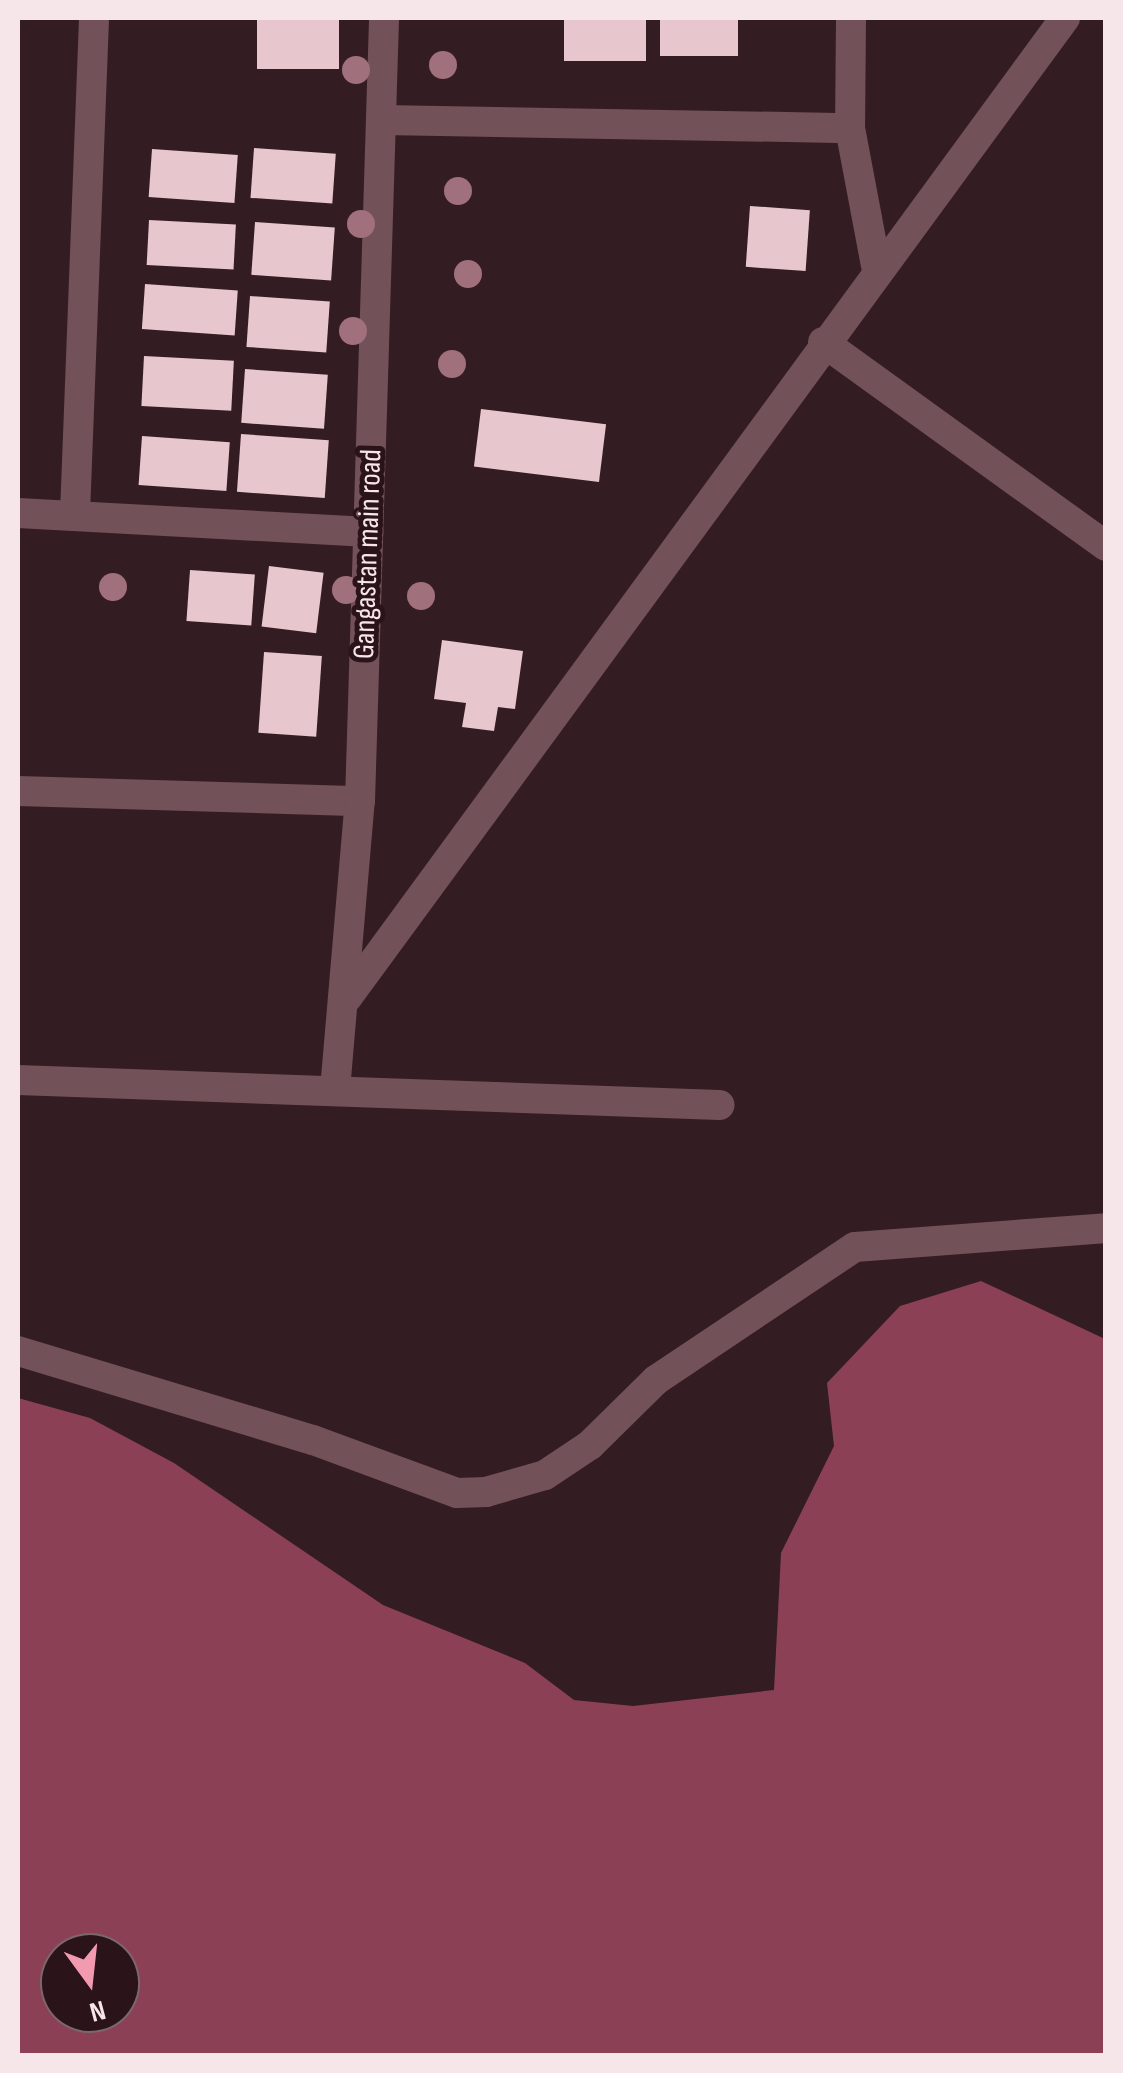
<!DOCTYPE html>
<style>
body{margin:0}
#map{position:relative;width:1123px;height:2073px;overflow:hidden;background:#341c23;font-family:"Sofia Sans Condensed",sans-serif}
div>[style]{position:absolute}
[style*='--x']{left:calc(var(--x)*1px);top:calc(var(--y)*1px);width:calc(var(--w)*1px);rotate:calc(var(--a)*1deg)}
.water>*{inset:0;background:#8b4056}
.building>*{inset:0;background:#e7c6cd;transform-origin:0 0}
.street>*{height:30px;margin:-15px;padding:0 15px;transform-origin:15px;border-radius:15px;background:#735159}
.trees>*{width:28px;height:28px;margin:-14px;border-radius:50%;background:#a0707c}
span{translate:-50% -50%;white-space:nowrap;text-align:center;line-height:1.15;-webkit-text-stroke:10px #2a1319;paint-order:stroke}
.street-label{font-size:30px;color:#f7e6e9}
.frame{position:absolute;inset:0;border:20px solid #f7e6e9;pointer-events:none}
.north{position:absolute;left:40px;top:1933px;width:100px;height:100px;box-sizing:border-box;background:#2a1319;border:2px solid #7c676c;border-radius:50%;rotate:165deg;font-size:28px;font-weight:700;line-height:40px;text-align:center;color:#f7e6e9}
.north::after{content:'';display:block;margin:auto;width:35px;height:45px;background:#f29ab0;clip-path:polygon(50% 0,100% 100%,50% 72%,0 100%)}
</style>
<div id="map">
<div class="water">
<i style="clip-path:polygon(evenodd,981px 1281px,1105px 1339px,1105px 2055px,18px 2055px,18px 1398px,90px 1418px,174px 1463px,383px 1605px,525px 1663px,574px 1700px,633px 1706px,774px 1690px,781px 1553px,834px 1446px,827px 1383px,900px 1306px,981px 1281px,60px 1953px,120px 1953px,120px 2013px,60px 2013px,60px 1953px)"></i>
</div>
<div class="building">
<i style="left:257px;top:18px;width:82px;height:51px"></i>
<i style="left:564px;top:18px;width:82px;height:43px"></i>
<i style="left:660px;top:18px;width:78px;height:38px"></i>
<i style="left:254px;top:148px;width:82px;height:50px;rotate:4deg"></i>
<i style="left:152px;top:149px;width:86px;height:48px;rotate:4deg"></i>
<i style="left:750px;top:206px;width:60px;height:61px;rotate:4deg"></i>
<i style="left:149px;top:220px;width:87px;height:45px;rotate:3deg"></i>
<i style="left:255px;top:222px;width:80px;height:53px;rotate:4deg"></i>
<i style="left:145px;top:284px;width:93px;height:45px;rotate:4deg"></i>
<i style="left:250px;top:296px;width:80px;height:51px;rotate:4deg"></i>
<i style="left:144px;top:356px;width:90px;height:50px;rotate:3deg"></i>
<i style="left:245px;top:369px;width:83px;height:54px;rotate:4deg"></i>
<i style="left:481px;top:409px;width:126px;height:58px;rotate:7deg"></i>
<i style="left:241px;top:434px;width:88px;height:58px;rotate:4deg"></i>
<i style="left:142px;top:436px;width:88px;height:49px;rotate:4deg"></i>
<i style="left:269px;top:566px;width:55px;height:61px;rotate:7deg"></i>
<i style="left:190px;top:570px;width:65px;height:51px;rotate:4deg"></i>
<i style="clip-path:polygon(442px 640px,523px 651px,515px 709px,498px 707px,494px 731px,462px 727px,466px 703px,434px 699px)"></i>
<i style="left:264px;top:652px;width:58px;height:81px;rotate:4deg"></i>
</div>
<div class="street">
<i style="--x:851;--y:18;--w:110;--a:90.5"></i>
<i style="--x:850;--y:128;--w:140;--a:79.3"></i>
<i style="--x:383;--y:120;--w:467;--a:1"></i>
<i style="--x:823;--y:342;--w:349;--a:35.8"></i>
<i style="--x:18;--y:513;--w:351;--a:3.1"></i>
<i style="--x:75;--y:514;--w:496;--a:-87.8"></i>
<i style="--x:18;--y:791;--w:342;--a:1.7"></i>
<i style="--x:347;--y:998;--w:1215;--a:-53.77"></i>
<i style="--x:18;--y:1080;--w:702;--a:2.04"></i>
<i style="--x:335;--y:1090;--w:290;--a:-85.1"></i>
<i style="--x:360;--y:801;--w:783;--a:-88.24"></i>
<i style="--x:18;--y:1351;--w:308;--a:16.8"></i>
<i style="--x:313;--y:1440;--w:153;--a:20.2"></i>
<i style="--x:457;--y:1493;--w:29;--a:-2"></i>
<i style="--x:486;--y:1492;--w:61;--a:-16.1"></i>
<i style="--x:545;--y:1475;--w:54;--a:-33.7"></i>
<i style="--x:590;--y:1445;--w:93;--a:-44.6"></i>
<i style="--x:656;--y:1380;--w:239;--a:-33.8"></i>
<i style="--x:855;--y:1247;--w:252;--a:-4.3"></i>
</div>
<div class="trees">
<i style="left:443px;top:65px"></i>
<i style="left:356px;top:70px"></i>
<i style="left:458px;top:191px"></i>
<i style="left:361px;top:224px"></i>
<i style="left:468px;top:274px"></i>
<i style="left:353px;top:331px"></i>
<i style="left:452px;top:364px"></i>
<i style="left:113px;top:587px"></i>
<i style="left:346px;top:590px"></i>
<i style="left:421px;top:596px"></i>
</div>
<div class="street-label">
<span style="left:368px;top:554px;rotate:-88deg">Gangastan main road</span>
</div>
<div class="frame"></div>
<div class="north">N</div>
</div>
